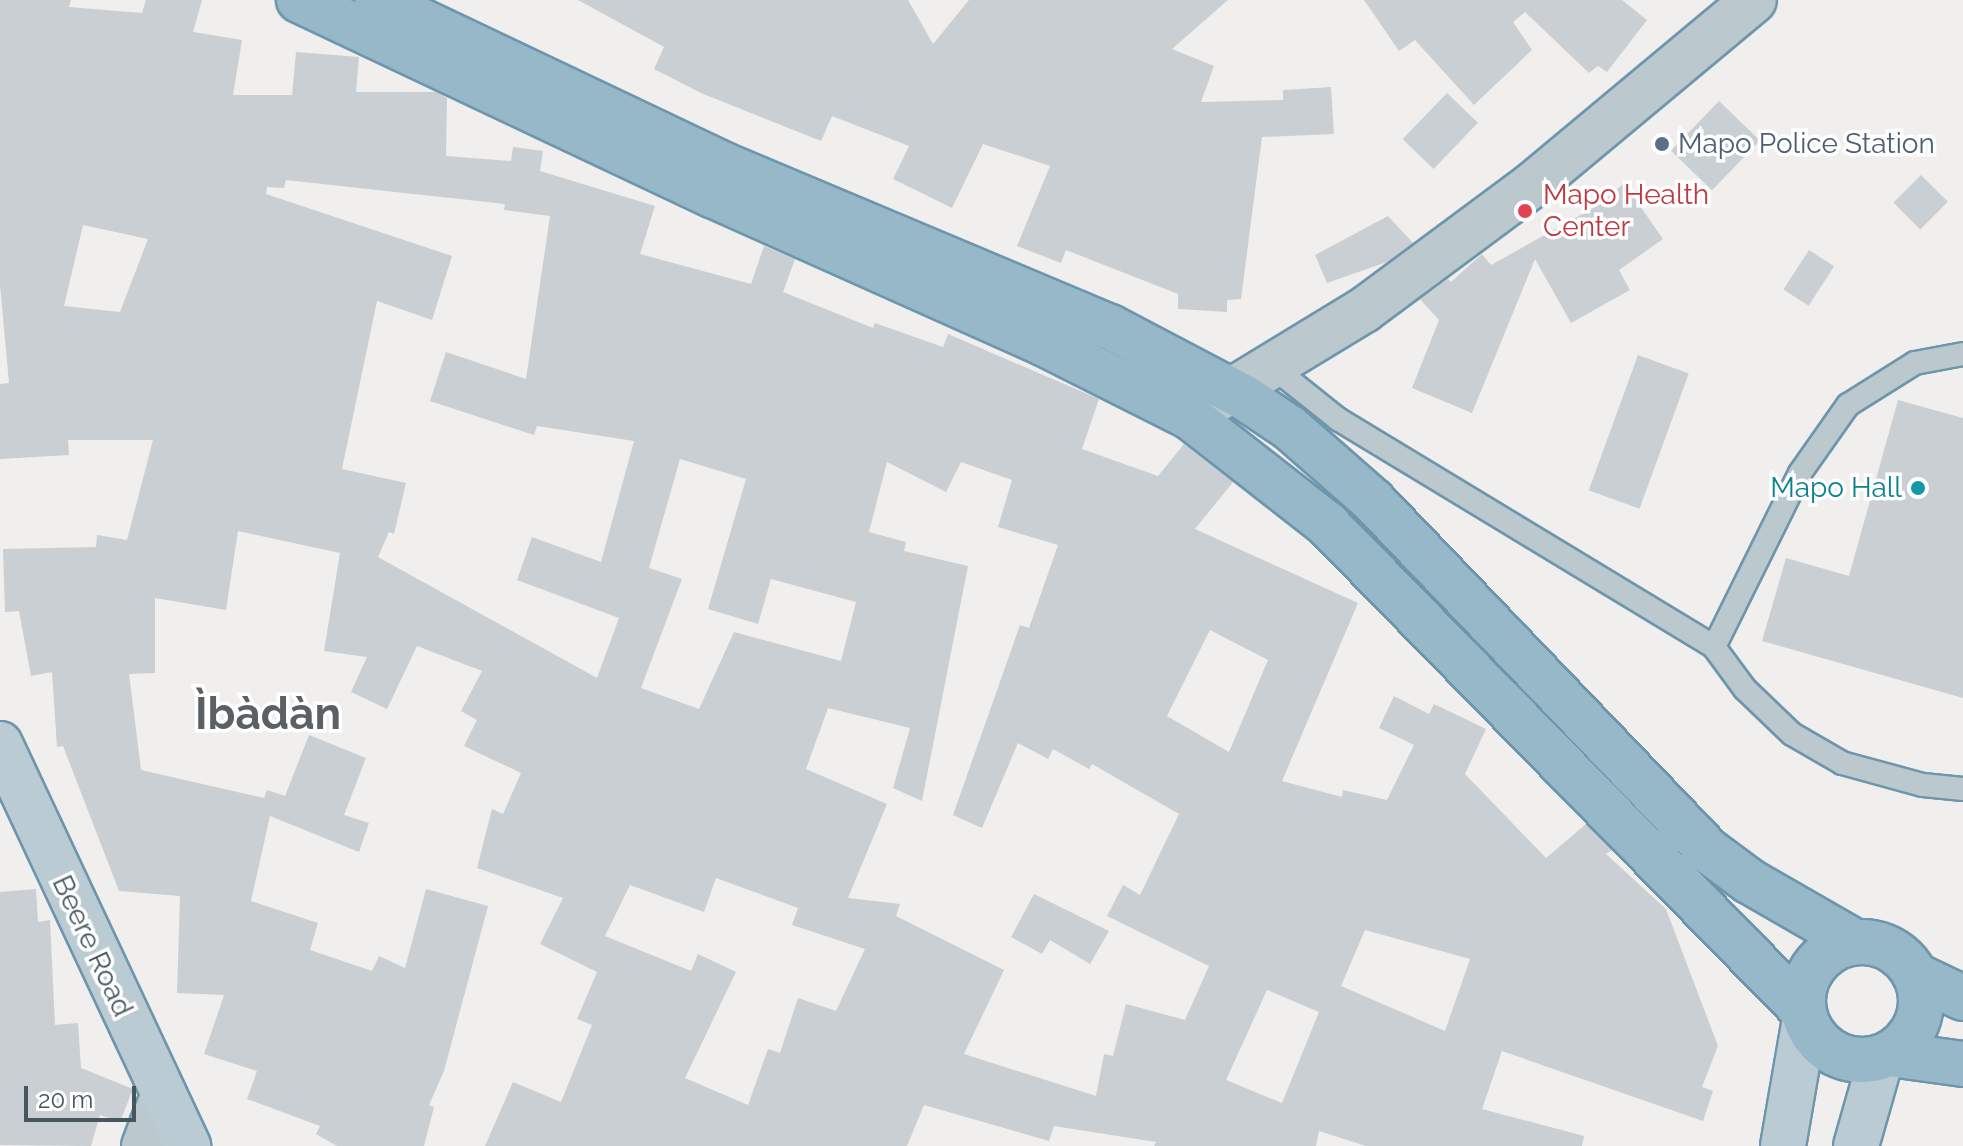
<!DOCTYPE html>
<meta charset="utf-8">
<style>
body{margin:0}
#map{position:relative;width:1963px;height:1146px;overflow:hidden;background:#f1eeee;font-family:Raleway,sans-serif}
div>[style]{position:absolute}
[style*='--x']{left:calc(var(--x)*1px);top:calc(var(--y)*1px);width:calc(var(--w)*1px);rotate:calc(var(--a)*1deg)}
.building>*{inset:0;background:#cacfd3;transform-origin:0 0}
.roads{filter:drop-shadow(2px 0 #6d96ad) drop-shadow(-2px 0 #6d96ad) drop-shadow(0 2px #6d96ad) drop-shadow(0 -2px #6d96ad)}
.service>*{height:22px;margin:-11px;padding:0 11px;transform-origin:11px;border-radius:11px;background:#bbc9ce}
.minor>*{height:44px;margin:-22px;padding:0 22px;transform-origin:22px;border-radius:22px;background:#bbc9ce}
.secondary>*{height:44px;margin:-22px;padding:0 22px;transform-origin:22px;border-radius:22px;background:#bacbd4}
.trunk>*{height:44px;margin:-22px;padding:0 22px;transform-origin:22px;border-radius:22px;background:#96b8c8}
.trunk>.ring{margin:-22px;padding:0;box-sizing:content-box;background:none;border:44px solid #96b8c8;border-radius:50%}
.dots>*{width:22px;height:22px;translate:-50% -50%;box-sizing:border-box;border:4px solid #fff;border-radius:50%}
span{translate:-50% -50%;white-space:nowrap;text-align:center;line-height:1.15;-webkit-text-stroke:7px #fff;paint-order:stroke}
.service-label{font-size:28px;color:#4e5e75}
.left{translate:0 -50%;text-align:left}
.health-label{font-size:28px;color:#be3a42}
.culture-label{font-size:28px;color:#0d838f}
.right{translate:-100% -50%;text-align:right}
.street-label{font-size:28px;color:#45565d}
.town-label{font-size:44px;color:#5a6064;font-weight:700}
.scale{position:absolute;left:24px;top:1086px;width:112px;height:36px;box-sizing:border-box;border:4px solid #45565d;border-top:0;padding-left:10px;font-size:24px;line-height:28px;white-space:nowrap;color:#45565d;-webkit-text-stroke:6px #fff;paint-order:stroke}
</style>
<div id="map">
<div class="building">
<i style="clip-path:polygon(evenodd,0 0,71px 0,69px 7px,142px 13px,146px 0,202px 0,193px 32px,242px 40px,233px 95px,292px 95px,296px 52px,359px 57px,356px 92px,436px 92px,447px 98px,446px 156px,511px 161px,513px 147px,543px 151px,540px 171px,655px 206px,640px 254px,751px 284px,764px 246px,795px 259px,783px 292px,873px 328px,875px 323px,943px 347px,948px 334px,1099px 399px,1082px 449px,1158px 476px,1184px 444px,1233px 482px,1195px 529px,1358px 603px,1282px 781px,1342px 797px,1343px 790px,1387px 800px,1414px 745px,1379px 728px,1394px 696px,1429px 714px,1434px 704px,1486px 729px,1465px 774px,1546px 858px,1586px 824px,1612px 850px,1606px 854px,1666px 909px,1718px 1046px,1702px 1087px,1713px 1091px,1703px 1121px,1502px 1051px,1482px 1109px,1584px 1136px,1582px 1146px,1366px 1146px,1319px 1131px,1316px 1146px,1154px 1146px,1156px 1142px,1054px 1126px,1049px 1141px,924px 1105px,907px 1146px,485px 1146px,513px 1082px,561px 1102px,592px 1025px,577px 1019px,597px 972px,540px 944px,563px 898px,477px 868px,492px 809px,503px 814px,521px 773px,464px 746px,477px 720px,461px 711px,482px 671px,417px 646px,387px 709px,351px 692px,367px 657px,324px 651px,340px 553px,238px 531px,226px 610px,155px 598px,155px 673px,129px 674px,141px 770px,264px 798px,267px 790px,285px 796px,309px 735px,366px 758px,344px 815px,369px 823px,359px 852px,270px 816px,251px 901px,318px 923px,310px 950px,372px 971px,379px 956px,405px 968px,426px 889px,488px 906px,444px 1071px,429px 1105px,434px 1107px,424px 1146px,337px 1146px,316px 1134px,320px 1126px,247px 1099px,257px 1071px,204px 1054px,224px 995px,177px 993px,180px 896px,119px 891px,63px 746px,57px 747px,52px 672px,31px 676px,19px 611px,5px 612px,3px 549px,96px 547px,97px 535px,127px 540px,153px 440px,68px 440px,69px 455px,0 459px,0 384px,9px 383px,0 285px,0 0,286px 180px,505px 204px,504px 210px,550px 216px,526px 379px,446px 352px,430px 401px,534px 435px,537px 426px,634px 441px,601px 562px,532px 537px,517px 580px,619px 618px,597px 678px,378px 557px,389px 532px,394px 534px,406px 483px,342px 469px,377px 301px,432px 320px,452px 256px,266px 194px,267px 187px,284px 188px,286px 180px,0 0,83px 225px,148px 239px,120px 312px,64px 306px,83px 225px,0 0,680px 459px,746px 479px,708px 609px,758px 624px,771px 579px,856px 602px,841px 661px,734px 632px,699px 709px,641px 688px,682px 579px,649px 568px,680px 459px,0 0,887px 462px,946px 492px,961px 462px,1012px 480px,998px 527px,1058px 545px,1029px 628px,1020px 625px,953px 815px,982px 828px,1018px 743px,1048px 759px,1053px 749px,1089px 769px,1092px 764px,1179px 814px,1140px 895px,1123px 885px,1107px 916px,1209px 966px,1185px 1020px,1126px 1004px,1113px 1056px,1104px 1054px,1096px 1096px,964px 1054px,1004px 970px,896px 916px,900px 904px,848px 898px,887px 804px,806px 769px,828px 708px,910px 728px,893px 788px,922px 801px,968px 566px,904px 551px,906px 542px,869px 532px,887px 462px,0 0,1210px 630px,1268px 660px,1229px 752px,1167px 716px,1210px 630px,0 0,716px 878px,798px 908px,792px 925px,865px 949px,836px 1011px,798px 998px,780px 1053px,768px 1049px,748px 1105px,685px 1078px,736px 972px,698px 954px,691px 971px,605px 936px,630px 885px,704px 912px,716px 878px,0 0,1365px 930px,1470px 959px,1445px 1031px,1341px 986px,1365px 930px,0 0,1267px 990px,1319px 1012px,1282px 1103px,1226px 1080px,1267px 990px)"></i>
<i style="clip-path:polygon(578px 0,908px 0,933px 44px,969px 0,1228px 0,1172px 49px,1214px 66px,1201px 102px,1283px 100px,1283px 90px,1331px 87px,1334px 134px,1262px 137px,1241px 299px,1227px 300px,1227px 312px,1178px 309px,1178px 294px,1066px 250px,1061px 263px,1017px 246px,1050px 166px,983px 144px,952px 208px,893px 179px,909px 146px,832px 116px,821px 141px,701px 93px,654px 69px,664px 47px)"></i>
<i style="clip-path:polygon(1364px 0,1622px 0,1647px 20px,1607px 72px,1598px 66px,1589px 73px,1525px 12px,1513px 22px,1532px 50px,1474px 105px,1415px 40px,1399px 51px)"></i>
<i style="left:1447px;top:93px;width:43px;height:64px;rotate:44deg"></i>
<i style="left:1719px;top:101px;width:57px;height:69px;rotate:44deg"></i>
<i style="left:1921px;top:175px;width:38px;height:39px;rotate:45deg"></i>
<i style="clip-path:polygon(1624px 183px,1663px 239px,1619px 270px,1630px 290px,1571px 323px,1535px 259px,1472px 413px,1412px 388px,1439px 320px,1420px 299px,1448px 279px,1451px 282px,1482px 254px,1491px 265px,1602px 203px)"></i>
<i style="clip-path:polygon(1388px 216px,1413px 243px,1387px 262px,1327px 283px,1315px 255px)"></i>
<i style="left:1809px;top:250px;width:30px;height:47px;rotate:33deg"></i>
<i style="left:1638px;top:355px;width:54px;height:144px;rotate:20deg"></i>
<i style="clip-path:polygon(1898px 400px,1963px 418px,1963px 698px,1762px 641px,1786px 558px,1849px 576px)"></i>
<i style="clip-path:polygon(36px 889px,38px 922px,50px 920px,55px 1025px,78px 1023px,81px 1068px,133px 1089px,120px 1122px,100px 1115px,91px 1146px,0 1145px,0 892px)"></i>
<i style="clip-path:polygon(1034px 894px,1109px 931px,1090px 964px,1050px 940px,1042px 954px,1011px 937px)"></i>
</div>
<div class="roads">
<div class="service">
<i style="--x:1269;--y:364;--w:88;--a:38.6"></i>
<i style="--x:1338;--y:419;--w:440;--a:31.2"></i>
<i style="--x:1714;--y:647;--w:52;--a:53.6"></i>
<i style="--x:1745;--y:689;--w:65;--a:43.8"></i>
<i style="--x:1792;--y:734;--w:58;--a:30.1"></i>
<i style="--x:1842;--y:763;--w:84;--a:15.2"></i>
<i style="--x:1923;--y:785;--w:40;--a:5.7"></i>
<i style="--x:1714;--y:647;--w:194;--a:-63.7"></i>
<i style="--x:1800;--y:473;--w:83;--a:-54.8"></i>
<i style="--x:1848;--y:405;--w:79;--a:-32.1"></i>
<i style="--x:1915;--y:363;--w:49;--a:-10.6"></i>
</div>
<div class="minor">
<i style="--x:1201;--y:409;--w:191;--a:-31.3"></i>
<i style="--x:1364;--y:310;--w:208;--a:-36.6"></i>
<i style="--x:1531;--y:186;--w:290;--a:-39.8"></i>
<i style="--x:144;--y:1146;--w:53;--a:-69.2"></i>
</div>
<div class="secondary">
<i style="--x:0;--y:744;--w:444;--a:64.9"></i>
<i style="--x:1783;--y:1146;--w:130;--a:-80.2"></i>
<i style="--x:1856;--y:1146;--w:91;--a:-74.1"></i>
</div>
<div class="trunk">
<i style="--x:299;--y:0;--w:457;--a:25.3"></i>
<i style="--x:712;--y:195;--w:363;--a:24.1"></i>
<i style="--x:1043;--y:343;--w:165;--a:26.7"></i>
<i style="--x:1190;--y:417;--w:174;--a:38"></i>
<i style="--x:1327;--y:524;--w:680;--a:45.6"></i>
<i style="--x:377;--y:0;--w:382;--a:25.4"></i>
<i style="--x:722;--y:164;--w:421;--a:22.8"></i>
<i style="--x:1110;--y:327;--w:153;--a:27.7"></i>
<i style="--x:1245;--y:398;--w:54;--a:33.7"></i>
<i style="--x:1290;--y:428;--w:111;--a:41.3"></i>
<i style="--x:1373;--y:501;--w:487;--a:46.2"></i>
<i style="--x:1710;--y:852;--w:49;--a:36.6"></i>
<i style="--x:1749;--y:881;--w:122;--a:29.9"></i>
<i class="ring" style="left:1803px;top:942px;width:74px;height:74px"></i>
<i style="--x:1915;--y:975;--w:53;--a:25.6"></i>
<i style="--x:1890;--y:1054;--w:74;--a:7.8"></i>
</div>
</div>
<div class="dots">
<i style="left:1662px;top:144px;background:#5c6f8a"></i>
<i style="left:1525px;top:211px;background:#e0444e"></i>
<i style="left:1918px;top:488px;background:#0f9aa8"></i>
</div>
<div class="service-label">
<span class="left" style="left:1678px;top:144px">Mapo Police Station</span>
</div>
<div class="health-label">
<span class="left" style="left:1543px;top:211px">Mapo Health<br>Center</span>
</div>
<div class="culture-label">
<span class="right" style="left:1902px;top:488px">Mapo Hall</span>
</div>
<div class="street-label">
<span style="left:92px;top:946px;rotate:65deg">Beere Road</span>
</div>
<div class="town-label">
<span style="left:268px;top:714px">Ìbàdàn</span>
</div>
<div class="scale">20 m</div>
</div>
